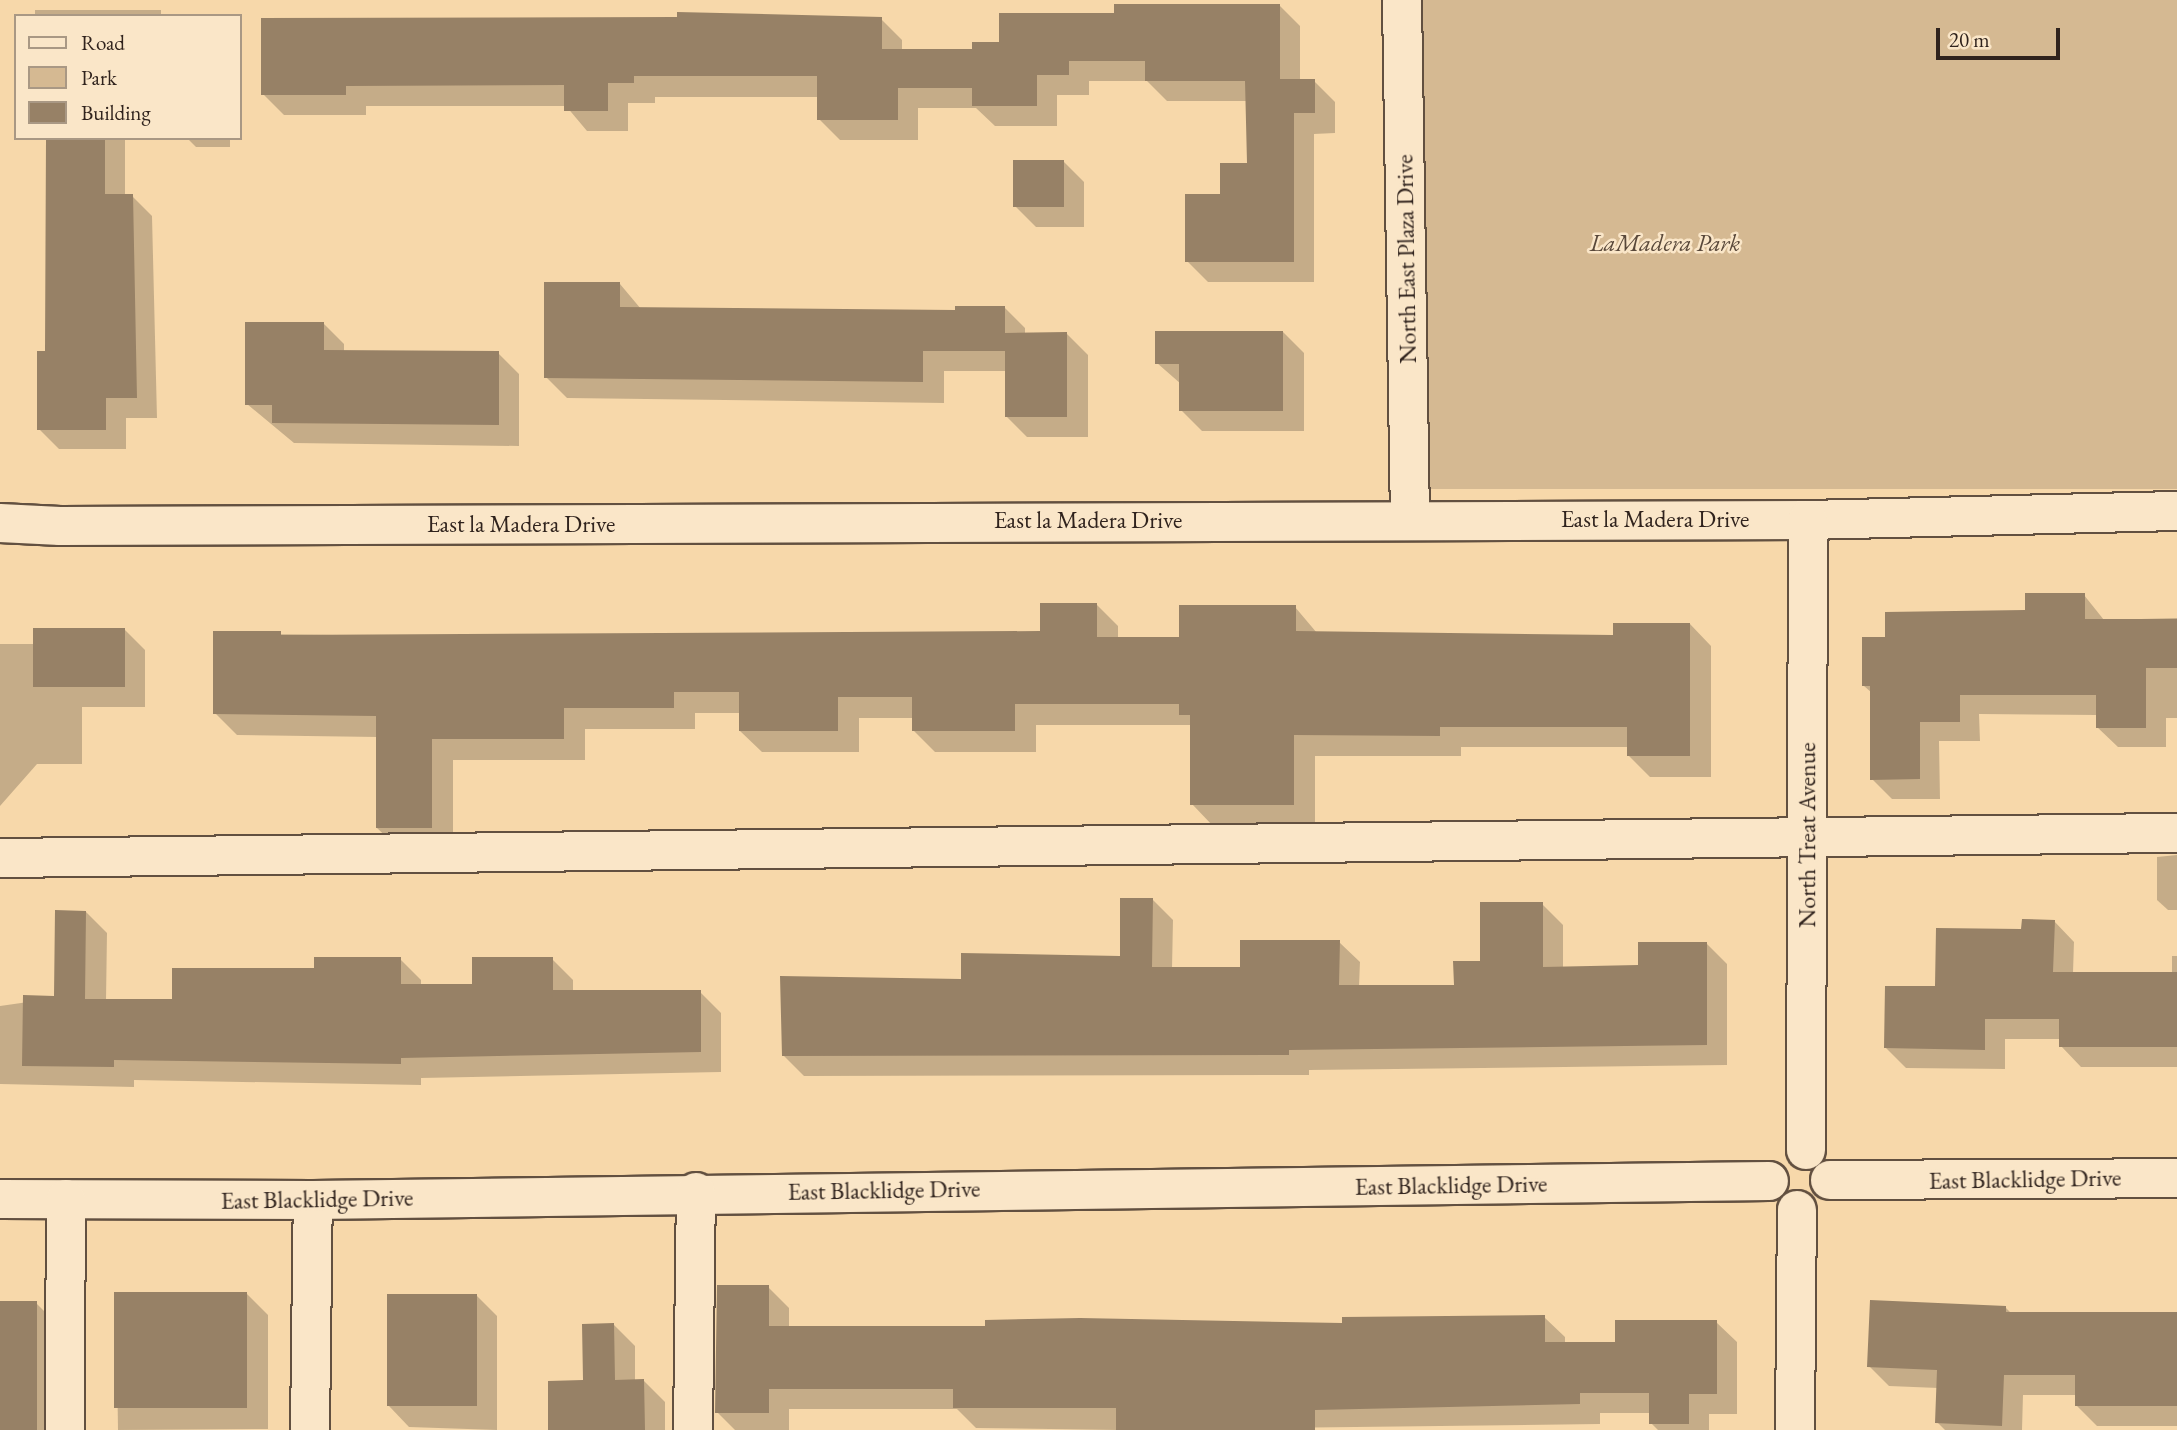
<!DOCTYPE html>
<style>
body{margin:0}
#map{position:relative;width:2177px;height:1430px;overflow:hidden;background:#f7d8aa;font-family:"EB Garamond",serif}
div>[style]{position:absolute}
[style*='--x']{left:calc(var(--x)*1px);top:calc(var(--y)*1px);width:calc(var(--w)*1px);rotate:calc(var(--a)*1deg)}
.green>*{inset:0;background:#d5b992;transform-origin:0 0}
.shadow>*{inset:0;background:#0003;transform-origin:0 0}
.building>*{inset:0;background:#978166;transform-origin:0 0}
.roads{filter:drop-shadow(2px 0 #625040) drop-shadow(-2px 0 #625040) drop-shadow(0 2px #625040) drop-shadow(0 -2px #625040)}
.minor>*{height:38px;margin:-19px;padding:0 19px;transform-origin:19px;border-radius:19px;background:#fae6c8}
span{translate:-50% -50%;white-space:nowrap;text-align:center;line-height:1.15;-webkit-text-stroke:5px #fae6c8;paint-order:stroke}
.park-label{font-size:24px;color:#59483a;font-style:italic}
.street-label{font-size:24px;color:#30231d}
.legend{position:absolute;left:14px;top:14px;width:228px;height:126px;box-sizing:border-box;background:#fae6c8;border:2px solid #a99884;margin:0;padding:9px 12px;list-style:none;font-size:21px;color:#30231d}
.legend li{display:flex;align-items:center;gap:14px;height:35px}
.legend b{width:35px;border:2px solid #a99884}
.scale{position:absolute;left:1936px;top:28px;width:124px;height:32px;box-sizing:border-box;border:4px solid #30231d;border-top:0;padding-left:9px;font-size:21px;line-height:24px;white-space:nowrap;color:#30231d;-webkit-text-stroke:5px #fae6c8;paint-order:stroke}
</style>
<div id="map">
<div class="green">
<i style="left:1423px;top:0;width:754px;height:489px"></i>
</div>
<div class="shadow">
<i style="clip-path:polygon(1279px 5px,1300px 26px,1300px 81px,1314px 81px,1335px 102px,1335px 133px,1314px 134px,1314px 282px,1208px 282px,1187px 261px,1222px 196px,1248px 165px,1247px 101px,1167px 101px,1147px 81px,1089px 81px,1089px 95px,1057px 95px,1057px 126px,995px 126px,976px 108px,918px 108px,918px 140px,840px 140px,819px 119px,819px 97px,655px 97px,655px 103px,628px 103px,628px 131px,587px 131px,566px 106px,366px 106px,366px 115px,284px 115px,263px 94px,881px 19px,902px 40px,902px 51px,974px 51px,1116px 15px)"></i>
<i style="left:35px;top:10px;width:126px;height:6px"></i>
<i style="clip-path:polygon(48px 138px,125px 138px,125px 196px,132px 196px,152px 216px,157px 418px,126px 418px,126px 449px,59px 449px,39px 429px,47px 353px)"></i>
<i style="clip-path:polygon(187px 138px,230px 138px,230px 147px,196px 147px)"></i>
<i style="clip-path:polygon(1063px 161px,1084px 182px,1084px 227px,1036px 227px,1015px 206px)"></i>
<i style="clip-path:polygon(620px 284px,641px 309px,956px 312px,1004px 307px,1025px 328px,1025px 334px,1067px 334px,1088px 355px,1088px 437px,1027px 437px,1006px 416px,1006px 371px,944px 371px,944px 403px,567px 398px,546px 377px)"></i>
<i style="clip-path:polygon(323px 323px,344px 344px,344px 352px,498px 353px,519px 374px,519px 446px,294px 443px,247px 404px)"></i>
<i style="clip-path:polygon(1283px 332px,1304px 353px,1304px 431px,1202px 431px,1181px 410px,1181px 384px,1157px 363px)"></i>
<i style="clip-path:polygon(2084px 595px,2104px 620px,2177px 618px,2177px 718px,2166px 718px,2166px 747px,2118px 747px,2097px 727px,2097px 715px,1979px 714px,1980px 741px,1939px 741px,1940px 799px,1892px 799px,1872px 779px,1872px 693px,1864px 686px,1887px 638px,2026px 612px)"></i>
<i style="clip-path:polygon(1096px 604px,1118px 626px,1118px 639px,1181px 639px,1295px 607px,1317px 633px,1615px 637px,1690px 624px,1711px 646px,1711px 777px,1650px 777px,1629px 756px,1629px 747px,1461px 747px,1461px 756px,1315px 756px,1315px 826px,1213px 826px,1192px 804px,1192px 725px,1036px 725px,1036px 752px,935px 752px,914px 731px,914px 718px,859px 718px,859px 752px,762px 752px,740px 731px,740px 713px,695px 713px,695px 729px,585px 729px,585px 760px,453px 760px,453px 849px,399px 849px,377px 828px,377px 737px,237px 735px,215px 713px,215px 633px,458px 637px,1042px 633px)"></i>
<i style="clip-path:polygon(124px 629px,145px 650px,145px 707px,82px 707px,82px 764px,37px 764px,0 806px,0 644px,35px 644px)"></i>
<i style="clip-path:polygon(2177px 855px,2177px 910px,2168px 910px,2157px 900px,2157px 857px)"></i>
<i style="clip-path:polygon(1152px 899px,1173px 920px,1172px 969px,1242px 969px,1339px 942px,1360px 962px,1359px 987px,1455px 987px,1542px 904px,1563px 925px,1563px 969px,1640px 967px,1707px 944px,1727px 964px,1727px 1065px,1309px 1070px,1309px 1075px,804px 1076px,783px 1055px,963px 981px,1122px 957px)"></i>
<i style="clip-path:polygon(86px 912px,107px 933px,106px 1001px,174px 1001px,316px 970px,400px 959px,421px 980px,421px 986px,474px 986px,552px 959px,573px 980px,573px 992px,700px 992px,721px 1013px,721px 1072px,421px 1078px,421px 1085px,134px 1080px,134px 1087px,0 1084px,0 1006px,56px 998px)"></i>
<i style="clip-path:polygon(2054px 921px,2074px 942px,2073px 973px,2172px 973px,2172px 956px,2177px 956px,2177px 1067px,2081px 1067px,2061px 1046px,2061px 1039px,2005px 1039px,2005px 1069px,1906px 1068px,1886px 1048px,1937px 988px,2023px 931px)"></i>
<i style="clip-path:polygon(768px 1287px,789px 1308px,789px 1328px,1343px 1325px,1544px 1317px,1565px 1337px,1565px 1344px,1616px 1344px,1716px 1322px,1737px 1342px,1737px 1414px,1709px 1414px,1709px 1430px,1658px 1430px,1651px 1423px,1651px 1413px,1600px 1413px,1600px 1424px,1117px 1430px,976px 1428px,957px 1409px,789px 1409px,789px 1430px,735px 1430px,717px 1412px)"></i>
<i style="clip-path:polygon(247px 1294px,268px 1315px,268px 1429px,118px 1430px,116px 1295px)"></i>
<i style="clip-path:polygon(476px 1295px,497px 1316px,497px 1430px,409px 1427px,389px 1406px)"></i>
<i style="clip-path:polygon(0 1303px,36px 1303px,66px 1333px,66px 1430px,0 1430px)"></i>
<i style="clip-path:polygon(2006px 1308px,2012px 1314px,2177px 1314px,2177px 1426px,2097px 1426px,2077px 1406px,2077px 1395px,2023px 1395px,2022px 1430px,1945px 1430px,1937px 1422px,1938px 1388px,1889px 1386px,1869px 1366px)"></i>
<i style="clip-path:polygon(614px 1325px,635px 1346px,635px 1381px,644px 1381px,665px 1402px,665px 1430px,550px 1430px,584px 1382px)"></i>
</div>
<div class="building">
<i style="clip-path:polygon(1114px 4px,1280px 4px,1280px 79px,1315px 79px,1315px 113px,1294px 113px,1294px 262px,1185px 262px,1185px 194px,1220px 194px,1220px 163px,1247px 163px,1245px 81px,1145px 81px,1145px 61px,1069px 61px,1069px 75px,1037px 75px,1037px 106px,972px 106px,972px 88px,898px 88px,898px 120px,817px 120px,817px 76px,634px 76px,634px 83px,608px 83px,608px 111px,564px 111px,564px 85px,346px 86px,346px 95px,261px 95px,261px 18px,677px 17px,677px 12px,882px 17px,882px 49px,972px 49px,972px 42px,999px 42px,999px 13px,1114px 13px)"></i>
<i style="clip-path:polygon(46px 138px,105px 138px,105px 194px,133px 194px,137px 398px,106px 398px,106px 430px,37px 430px,37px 351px,45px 351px)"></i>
<i style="left:1013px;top:160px;width:51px;height:47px"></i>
<i style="clip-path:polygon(544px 282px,620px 282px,620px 307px,955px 310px,955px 306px,1005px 306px,1005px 333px,1067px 332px,1067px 417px,1005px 417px,1005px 351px,923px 351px,923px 382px,544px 378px)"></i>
<i style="clip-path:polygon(245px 322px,324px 322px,324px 350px,499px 351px,499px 425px,272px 423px,272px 405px,245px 405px)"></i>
<i style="clip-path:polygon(1155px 331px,1283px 331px,1283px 411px,1179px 411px,1179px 364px,1155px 364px)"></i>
<i style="clip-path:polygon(2025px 593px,2085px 593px,2085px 619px,2177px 619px,2177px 668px,2146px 668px,2146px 728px,2096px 728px,2096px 695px,1960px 695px,1960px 722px,1920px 722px,1920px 779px,1870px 780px,1870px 686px,1862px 686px,1862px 637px,1885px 637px,1885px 612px,2025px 610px)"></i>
<i style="clip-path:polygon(1040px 603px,1097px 603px,1097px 637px,1179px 637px,1179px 605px,1296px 605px,1296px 631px,1613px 635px,1613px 623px,1690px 623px,1690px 756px,1627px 756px,1627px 727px,1440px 727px,1440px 736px,1294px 735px,1294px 805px,1190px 805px,1190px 715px,1179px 715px,1179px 704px,1015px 704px,1015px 731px,912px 731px,912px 697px,838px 697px,838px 731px,739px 731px,739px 692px,674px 692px,674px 708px,564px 708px,564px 739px,432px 739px,432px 828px,376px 828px,376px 716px,213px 714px,213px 631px,281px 631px,281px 635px,1040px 631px)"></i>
<i style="left:33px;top:628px;width:92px;height:59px"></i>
<i style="clip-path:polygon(1120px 898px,1153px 898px,1152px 967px,1240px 967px,1240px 940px,1340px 940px,1339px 985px,1454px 985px,1453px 961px,1480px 961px,1480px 902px,1543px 902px,1543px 967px,1638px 965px,1638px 942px,1707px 942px,1707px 1045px,1289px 1050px,1289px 1055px,782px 1056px,780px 976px,961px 979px,961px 953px,1120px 956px)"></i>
<i style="clip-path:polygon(55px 910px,86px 911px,85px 999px,172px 999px,172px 968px,314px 968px,314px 957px,401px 957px,401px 984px,472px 984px,472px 957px,553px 957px,553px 990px,701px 990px,701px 1052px,401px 1058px,401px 1064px,114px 1060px,114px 1067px,22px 1066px,23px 995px,54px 996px)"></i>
<i style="clip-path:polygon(2022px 919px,2055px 920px,2053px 972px,2177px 972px,2177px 1047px,2059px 1047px,2059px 1019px,1985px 1019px,1985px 1050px,1884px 1048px,1885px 986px,1935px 986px,1936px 928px,2021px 929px)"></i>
<i style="clip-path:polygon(717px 1285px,769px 1285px,769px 1326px,985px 1326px,985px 1320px,1080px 1318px,1342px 1323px,1342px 1317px,1545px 1315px,1545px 1342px,1615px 1342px,1615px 1320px,1717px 1320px,1717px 1394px,1689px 1394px,1689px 1424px,1649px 1424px,1649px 1393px,1580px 1393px,1580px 1404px,1315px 1410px,1315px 1430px,1116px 1430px,1116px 1408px,953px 1408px,953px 1389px,769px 1389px,769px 1413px,715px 1413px)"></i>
<i style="left:247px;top:1292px;width:116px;height:133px;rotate:90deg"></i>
<i style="left:387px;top:1294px;width:90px;height:112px"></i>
<i style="clip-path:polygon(1870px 1300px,2006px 1306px,2006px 1312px,2177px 1312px,2177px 1406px,2075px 1406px,2075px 1375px,2004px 1375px,2002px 1426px,1935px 1423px,1937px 1370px,1867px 1367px)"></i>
<i style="left:0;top:1301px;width:37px;height:129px"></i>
<i style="clip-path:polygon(614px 1323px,615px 1380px,644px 1379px,645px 1430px,548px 1430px,548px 1381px,583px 1380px,582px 1324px)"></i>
</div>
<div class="roads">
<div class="minor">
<i style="--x:1402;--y:0;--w:518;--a:89.12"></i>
<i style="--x:0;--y:523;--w:60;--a:2.9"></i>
<i style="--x:60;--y:526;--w:1748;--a:-0.2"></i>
<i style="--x:1808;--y:520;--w:369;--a:-1.4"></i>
<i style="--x:0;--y:858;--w:2177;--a:-0.66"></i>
<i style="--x:1806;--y:1150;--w:630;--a:-89.82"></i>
<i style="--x:1830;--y:1180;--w:347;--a:-0.3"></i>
<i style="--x:0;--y:1199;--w:313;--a:0.2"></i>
<i style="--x:313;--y:1200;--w:1456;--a:-0.75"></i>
<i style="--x:65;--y:1430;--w:231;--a:-89.8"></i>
<i style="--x:310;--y:1430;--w:230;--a:-89.3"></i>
<i style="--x:693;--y:1430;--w:238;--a:-89.3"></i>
<i style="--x:1795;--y:1430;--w:220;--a:-89.5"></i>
</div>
</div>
<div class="park-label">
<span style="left:1665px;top:243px">LaMadera Park</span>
</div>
<div class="street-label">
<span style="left:1406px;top:259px;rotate:-91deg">North East Plaza Drive</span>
<span style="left:1655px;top:519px">East la Madera Drive</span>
<span style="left:1088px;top:520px">East la Madera Drive</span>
<span style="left:521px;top:524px">East la Madera Drive</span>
<span style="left:1807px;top:835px;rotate:-90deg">North Treat Avenue</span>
<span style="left:2025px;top:1179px;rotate:-1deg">East Blacklidge Drive</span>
<span style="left:1451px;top:1185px;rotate:-1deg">East Blacklidge Drive</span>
<span style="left:884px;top:1190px;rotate:-1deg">East Blacklidge Drive</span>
<span style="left:317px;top:1199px;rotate:-1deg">East Blacklidge Drive</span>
</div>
<ul class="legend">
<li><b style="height:9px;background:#fae6c8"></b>Road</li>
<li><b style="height:19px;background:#d5b992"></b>Park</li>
<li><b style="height:19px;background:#978166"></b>Building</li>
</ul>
<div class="scale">20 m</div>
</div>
